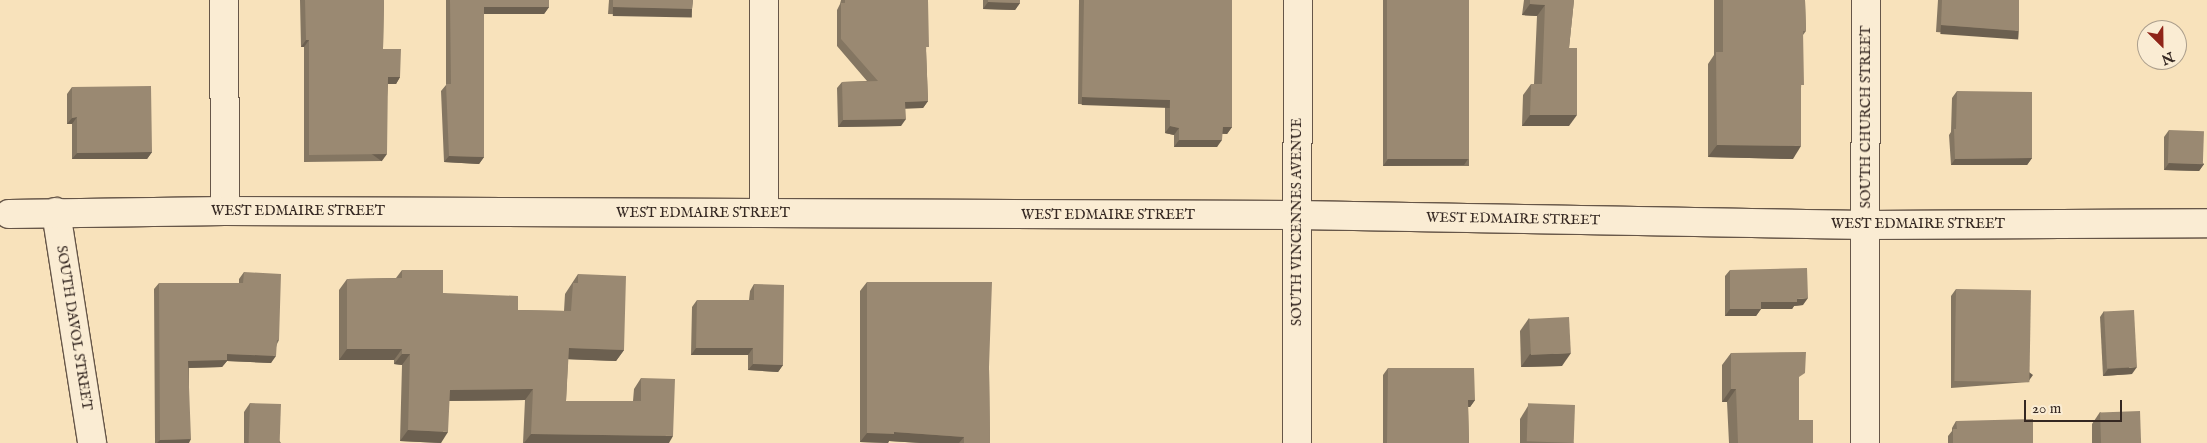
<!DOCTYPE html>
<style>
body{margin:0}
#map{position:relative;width:2207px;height:443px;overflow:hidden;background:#f8e2bb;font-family:"IM FELL English",serif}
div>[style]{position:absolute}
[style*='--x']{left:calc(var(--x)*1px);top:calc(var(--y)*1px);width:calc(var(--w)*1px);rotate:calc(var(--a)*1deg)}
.roads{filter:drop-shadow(1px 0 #665648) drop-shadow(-1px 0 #665648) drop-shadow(0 1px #665648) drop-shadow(0 -1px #665648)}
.street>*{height:28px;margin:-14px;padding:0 14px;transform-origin:14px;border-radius:14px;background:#faecd3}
.secondary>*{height:28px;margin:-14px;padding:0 14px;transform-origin:14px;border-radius:14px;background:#faecd3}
.wall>*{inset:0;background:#847662;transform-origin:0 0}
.shaded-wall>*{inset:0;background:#6c6050;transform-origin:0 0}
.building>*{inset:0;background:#9a8972;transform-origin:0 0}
span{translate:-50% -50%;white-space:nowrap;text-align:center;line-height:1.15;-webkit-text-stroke:5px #faecd3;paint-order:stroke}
.street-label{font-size:14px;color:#352822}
.north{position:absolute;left:2137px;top:20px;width:50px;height:50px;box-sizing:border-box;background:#faecd3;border:1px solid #ab9e8c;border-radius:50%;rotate:157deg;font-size:14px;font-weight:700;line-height:20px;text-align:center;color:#352822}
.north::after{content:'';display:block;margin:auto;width:18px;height:22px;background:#8f2418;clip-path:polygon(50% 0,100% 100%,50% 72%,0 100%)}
.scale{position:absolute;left:2024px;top:400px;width:98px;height:22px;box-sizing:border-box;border:2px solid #352822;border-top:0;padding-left:6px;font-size:15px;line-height:18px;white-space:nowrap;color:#352822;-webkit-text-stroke:4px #faecd3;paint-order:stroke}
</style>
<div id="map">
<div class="roads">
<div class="street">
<i style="--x:224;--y:0;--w:211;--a:89.7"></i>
<i style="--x:56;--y:212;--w:234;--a:81.1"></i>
<i style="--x:764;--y:213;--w:213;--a:-90"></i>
<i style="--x:9;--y:214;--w:216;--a:-0.8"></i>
<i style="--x:225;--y:211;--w:1072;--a:0.21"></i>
<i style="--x:1297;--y:215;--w:569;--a:1.01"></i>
<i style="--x:1866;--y:225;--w:341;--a:-0.3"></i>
<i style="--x:1865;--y:443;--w:443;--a:-89.9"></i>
</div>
<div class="secondary">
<i style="--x:1297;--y:443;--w:443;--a:-89.9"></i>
</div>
</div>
<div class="wall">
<i style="clip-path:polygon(300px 0,384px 0,383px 49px,400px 77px,396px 84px,388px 84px,382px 161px,304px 162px,304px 47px,301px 47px)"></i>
<i style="clip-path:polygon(446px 0,549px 0,549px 7px,544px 14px,484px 14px,484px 157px,479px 164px,444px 162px,441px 91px,446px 85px)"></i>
<i style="clip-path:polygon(609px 0,693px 0,692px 9px,687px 16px,608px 14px)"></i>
<i style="clip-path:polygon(841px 0,928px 0,926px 51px,928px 101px,923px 108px,905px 108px,901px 126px,838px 127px,837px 88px,842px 82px,867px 81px,837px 46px,837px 10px,840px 4px)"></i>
<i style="clip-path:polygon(983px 0,1020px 0,1020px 3px,1015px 10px,983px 9px)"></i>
<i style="clip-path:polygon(1079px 0,1232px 0,1232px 127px,1227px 134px,1222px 134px,1217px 147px,1174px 147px,1174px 135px,1165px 133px,1165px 107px,1078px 104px)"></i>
<i style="left:1383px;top:0;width:86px;height:166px"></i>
<i style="clip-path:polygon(1524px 0,1574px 0,1569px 48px,1569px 126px,1522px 126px,1523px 95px,1531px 84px,1534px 84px,1537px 16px,1522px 15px)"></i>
<i style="clip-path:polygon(1714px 0,1805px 0,1806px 31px,1803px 35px,1801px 89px,1793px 159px,1708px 157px,1708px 64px,1714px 55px)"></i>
<i style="clip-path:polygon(1938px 0,2019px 0,2014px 38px,1936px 32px)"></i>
<i style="clip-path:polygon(72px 87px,152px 152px,147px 159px,72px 159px,72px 124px,67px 124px,67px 94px)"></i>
<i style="clip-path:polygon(1957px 91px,2032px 158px,2027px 165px,1951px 165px,1949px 135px,1951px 132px,1952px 98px)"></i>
<i style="clip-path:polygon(2169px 130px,2204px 164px,2199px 171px,2164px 170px,2164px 137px)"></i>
<i style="clip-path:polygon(402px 270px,443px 293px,518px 310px,564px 311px,565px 294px,578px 274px,624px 350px,616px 361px,568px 359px,566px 401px,633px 401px,634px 389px,641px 378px,669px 443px,523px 443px,525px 400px,449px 401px,441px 443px,400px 441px,402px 365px,394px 364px,394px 360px,339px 360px,339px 290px,347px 279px,396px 278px)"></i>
<i style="clip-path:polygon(1730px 270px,1803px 305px,1794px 306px,1792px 309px,1761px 309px,1756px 316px,1725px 316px,1725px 276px)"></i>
<i style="clip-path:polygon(244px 272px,279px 340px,277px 344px,271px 363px,227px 361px,222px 367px,189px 368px,189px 443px,155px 443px,154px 289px,159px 283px,239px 283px,239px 279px)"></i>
<i style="clip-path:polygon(867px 282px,989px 367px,990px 443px,921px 443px,889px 441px,888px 443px,860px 442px,860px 291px)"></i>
<i style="clip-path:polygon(754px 284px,783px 365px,778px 372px,748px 370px,748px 355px,691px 355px,692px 307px,697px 300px,749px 300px,750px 291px)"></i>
<i style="clip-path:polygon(1956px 289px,2028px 382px,1951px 388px,1951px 296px)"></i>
<i style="clip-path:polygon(2104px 311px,2132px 374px,2103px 376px,2100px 317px)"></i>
<i style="clip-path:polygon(1529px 318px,1562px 366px,1521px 367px,1520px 331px)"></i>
<i style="clip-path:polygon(1731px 353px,1799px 381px,1799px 420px,1813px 443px,1729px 443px,1727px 402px,1722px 402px,1722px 365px)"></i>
<i style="clip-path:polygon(1388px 368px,1475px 400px,1470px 407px,1468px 407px,1469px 443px,1383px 443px,1383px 375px)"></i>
<i style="clip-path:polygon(250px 403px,281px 443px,244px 443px,244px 412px)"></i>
<i style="clip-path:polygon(1528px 406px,1574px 443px,1520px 443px,1520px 419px)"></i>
<i style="clip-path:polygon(2100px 412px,2141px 443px,2092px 443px,2092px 424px)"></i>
<i style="clip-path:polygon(1956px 421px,2033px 443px,1948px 443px,1948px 436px,1952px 431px,1952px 428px)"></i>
</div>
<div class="shaded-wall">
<i style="clip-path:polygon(988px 2px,1020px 3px,1015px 10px,983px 9px)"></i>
<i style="clip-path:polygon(1530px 4px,1545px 5px,1537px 16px,1522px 15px)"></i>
<i style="clip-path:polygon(484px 7px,549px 7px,544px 14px,479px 14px)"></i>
<i style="left:613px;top:7px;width:79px;height:9px;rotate:1deg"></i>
<i style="left:1941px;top:25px;width:78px;height:9px;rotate:4deg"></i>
<i style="clip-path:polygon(306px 40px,309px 40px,304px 47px,301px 47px)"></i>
<i style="clip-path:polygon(388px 77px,400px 77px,396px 84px,383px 84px)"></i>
<i style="left:1082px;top:97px;width:88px;height:8px;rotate:2deg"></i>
<i style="clip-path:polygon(928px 101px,923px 108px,900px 109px,905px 102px)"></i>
<i style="clip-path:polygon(1530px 115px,1577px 115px,1569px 126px,1522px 126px)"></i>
<i style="clip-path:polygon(77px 117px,72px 124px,67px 124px,72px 118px)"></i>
<i style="clip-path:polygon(906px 119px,901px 126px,838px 127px,843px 120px)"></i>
<i style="clip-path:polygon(1170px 126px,1179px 128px,1174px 135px,1165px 133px)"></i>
<i style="clip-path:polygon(1223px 127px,1232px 127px,1227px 134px,1218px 133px)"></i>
<i style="clip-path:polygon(1179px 140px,1222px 140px,1217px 147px,1174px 147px)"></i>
<i style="clip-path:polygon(1717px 145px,1801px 146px,1793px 159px,1708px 157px)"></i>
<i style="clip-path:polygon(152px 152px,147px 159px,72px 159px,77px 153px)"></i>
<i style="left:387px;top:154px;width:9px;height:78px;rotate:126deg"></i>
<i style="clip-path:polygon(449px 156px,484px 157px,479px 164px,444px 162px)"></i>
<i style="clip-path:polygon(2032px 158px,2027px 165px,1951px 165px,1955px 159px)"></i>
<i style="clip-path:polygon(1388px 159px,1468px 159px,1464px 165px,1383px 166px)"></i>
<i style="clip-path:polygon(2169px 163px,2204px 164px,2199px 171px,2164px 170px)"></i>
<i style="clip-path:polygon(1808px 298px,1803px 305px,1794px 306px,1792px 309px,1756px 309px,1761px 302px)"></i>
<i style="clip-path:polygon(1730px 309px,1761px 309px,1756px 316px,1725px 316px)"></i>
<i style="clip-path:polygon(569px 348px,624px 350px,616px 361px,561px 359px)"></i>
<i style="clip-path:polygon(696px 348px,753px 348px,748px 355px,691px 355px)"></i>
<i style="clip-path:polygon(347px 349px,402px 349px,394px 360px,339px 360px)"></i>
<i style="clip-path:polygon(1571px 353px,1562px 366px,1521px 367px,1530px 354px)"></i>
<i style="clip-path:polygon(227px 354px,276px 356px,271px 363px,227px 361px,222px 367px,184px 368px,188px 361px)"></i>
<i style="clip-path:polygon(402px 354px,410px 354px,402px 365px,394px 364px)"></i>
<i style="clip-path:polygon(753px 364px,783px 365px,778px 372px,748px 370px)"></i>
<i style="clip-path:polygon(2137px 367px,2132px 374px,2103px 376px,2108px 369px)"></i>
<i style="left:2033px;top:375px;width:9px;height:77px;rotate:126deg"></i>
<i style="clip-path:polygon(533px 389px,525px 400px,442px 401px,450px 390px)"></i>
<i style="clip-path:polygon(1731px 389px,1736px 389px,1727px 402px,1722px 402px)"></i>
<i style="clip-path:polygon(1468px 400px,1475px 400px,1470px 407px,1464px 407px)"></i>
<i style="clip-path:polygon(408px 430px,448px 432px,441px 443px,400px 441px)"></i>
<i style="clip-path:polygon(894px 432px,964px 437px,959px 443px,921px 443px,889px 441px,888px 443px,860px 442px,867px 433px)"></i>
<i style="clip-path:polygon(531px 434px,673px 436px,669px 443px,524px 443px)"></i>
<i style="clip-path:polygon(191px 439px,189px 443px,157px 443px,160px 440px)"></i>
</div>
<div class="building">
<i style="clip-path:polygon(305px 0,384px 0,383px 49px,401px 49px,400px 77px,388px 77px,387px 154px,309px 155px,309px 40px,306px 40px)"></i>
<i style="clip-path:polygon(450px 0,549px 0,549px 7px,484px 7px,484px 157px,449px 156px,446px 84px,451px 84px)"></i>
<i style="clip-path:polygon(613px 0,693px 0,692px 9px,613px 7px)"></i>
<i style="clip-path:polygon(845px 0,928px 0,929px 47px,926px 47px,928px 101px,905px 102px,906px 119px,843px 120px,842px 82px,878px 81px,841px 39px,841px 3px,845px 3px)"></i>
<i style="clip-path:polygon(988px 0,1020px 0,1020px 3px,988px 2px)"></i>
<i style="clip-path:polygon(1084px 0,1232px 0,1232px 127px,1223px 127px,1222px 140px,1179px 140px,1179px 128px,1170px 126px,1170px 100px,1082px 97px)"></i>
<i style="left:1387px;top:0;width:82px;height:159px"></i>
<i style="clip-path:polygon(1530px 0,1574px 0,1569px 48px,1577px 48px,1577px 115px,1530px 115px,1531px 84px,1542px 84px,1545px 5px,1530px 4px)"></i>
<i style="clip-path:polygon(1723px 0,1805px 0,1806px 31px,1803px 31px,1804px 85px,1801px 85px,1801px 146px,1717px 145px,1716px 52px,1723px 52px)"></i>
<i style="clip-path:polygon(1942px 0,2019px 0,2019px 31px,1941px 25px)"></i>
<i style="clip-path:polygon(151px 86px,152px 152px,77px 153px,77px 117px,72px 118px,72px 87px)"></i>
<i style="clip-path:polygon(1957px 91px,2032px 92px,2032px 158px,1955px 159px,1954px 129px,1956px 129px)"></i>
<i style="left:2169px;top:130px;width:35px;height:33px;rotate:2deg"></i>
<i style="clip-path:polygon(1807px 268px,1808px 298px,1797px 299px,1797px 302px,1761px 302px,1761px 309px,1730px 309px,1730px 270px)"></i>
<i style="clip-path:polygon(402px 270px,443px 270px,443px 293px,518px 296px,518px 310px,571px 311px,573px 283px,578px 283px,578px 274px,626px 276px,624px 350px,569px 348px,566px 401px,641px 401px,641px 378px,675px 379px,673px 436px,531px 434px,533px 389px,450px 390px,448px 432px,408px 430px,410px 354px,402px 354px,402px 349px,347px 349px,347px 279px,402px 278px)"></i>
<i style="clip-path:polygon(244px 272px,281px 274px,279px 340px,277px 340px,276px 356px,227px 354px,227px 360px,188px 361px,191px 439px,160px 440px,159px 283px,243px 283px)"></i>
<i style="clip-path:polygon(867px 282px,992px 282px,989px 367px,990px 443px,964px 443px,964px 437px,894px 432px,894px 434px,867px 433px)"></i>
<i style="clip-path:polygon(754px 284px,784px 285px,783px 365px,753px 364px,753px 348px,696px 348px,697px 300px,754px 300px)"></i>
<i style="left:1956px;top:289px;width:75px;height:92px;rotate:1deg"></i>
<i style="left:2134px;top:310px;width:57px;height:30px;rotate:87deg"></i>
<i style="left:1569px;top:317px;width:36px;height:40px;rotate:87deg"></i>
<i style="clip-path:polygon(1806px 352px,1805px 373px,1799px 377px,1799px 420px,1813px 420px,1813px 443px,1738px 443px,1736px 389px,1731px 389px,1731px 353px)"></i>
<i style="clip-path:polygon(1388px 368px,1474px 368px,1475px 400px,1468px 400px,1469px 443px,1387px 443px)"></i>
<i style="left:250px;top:403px;width:31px;height:40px;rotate:2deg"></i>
<i style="left:1575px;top:405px;width:38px;height:47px;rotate:92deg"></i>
<i style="left:2140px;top:411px;width:32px;height:40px;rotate:88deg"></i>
<i style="clip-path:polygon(2033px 419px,2033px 443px,1953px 443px,1953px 429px,1957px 429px,1956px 421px)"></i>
</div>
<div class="street-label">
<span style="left:1866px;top:117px;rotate:-90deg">SOUTH CHURCH STREET</span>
<span style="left:298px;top:211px">WEST EDMAIRE STREET</span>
<span style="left:703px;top:213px">WEST EDMAIRE STREET</span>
<span style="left:1108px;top:215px">WEST EDMAIRE STREET</span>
<span style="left:1513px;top:219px;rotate:1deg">WEST EDMAIRE STREET</span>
<span style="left:1297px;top:222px;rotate:-90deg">SOUTH VINCENNES AVENUE</span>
<span style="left:1918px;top:224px">WEST EDMAIRE STREET</span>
<span style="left:74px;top:328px;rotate:81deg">SOUTH DAVOL STREET</span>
</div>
<div class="north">N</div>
<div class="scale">20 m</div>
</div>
